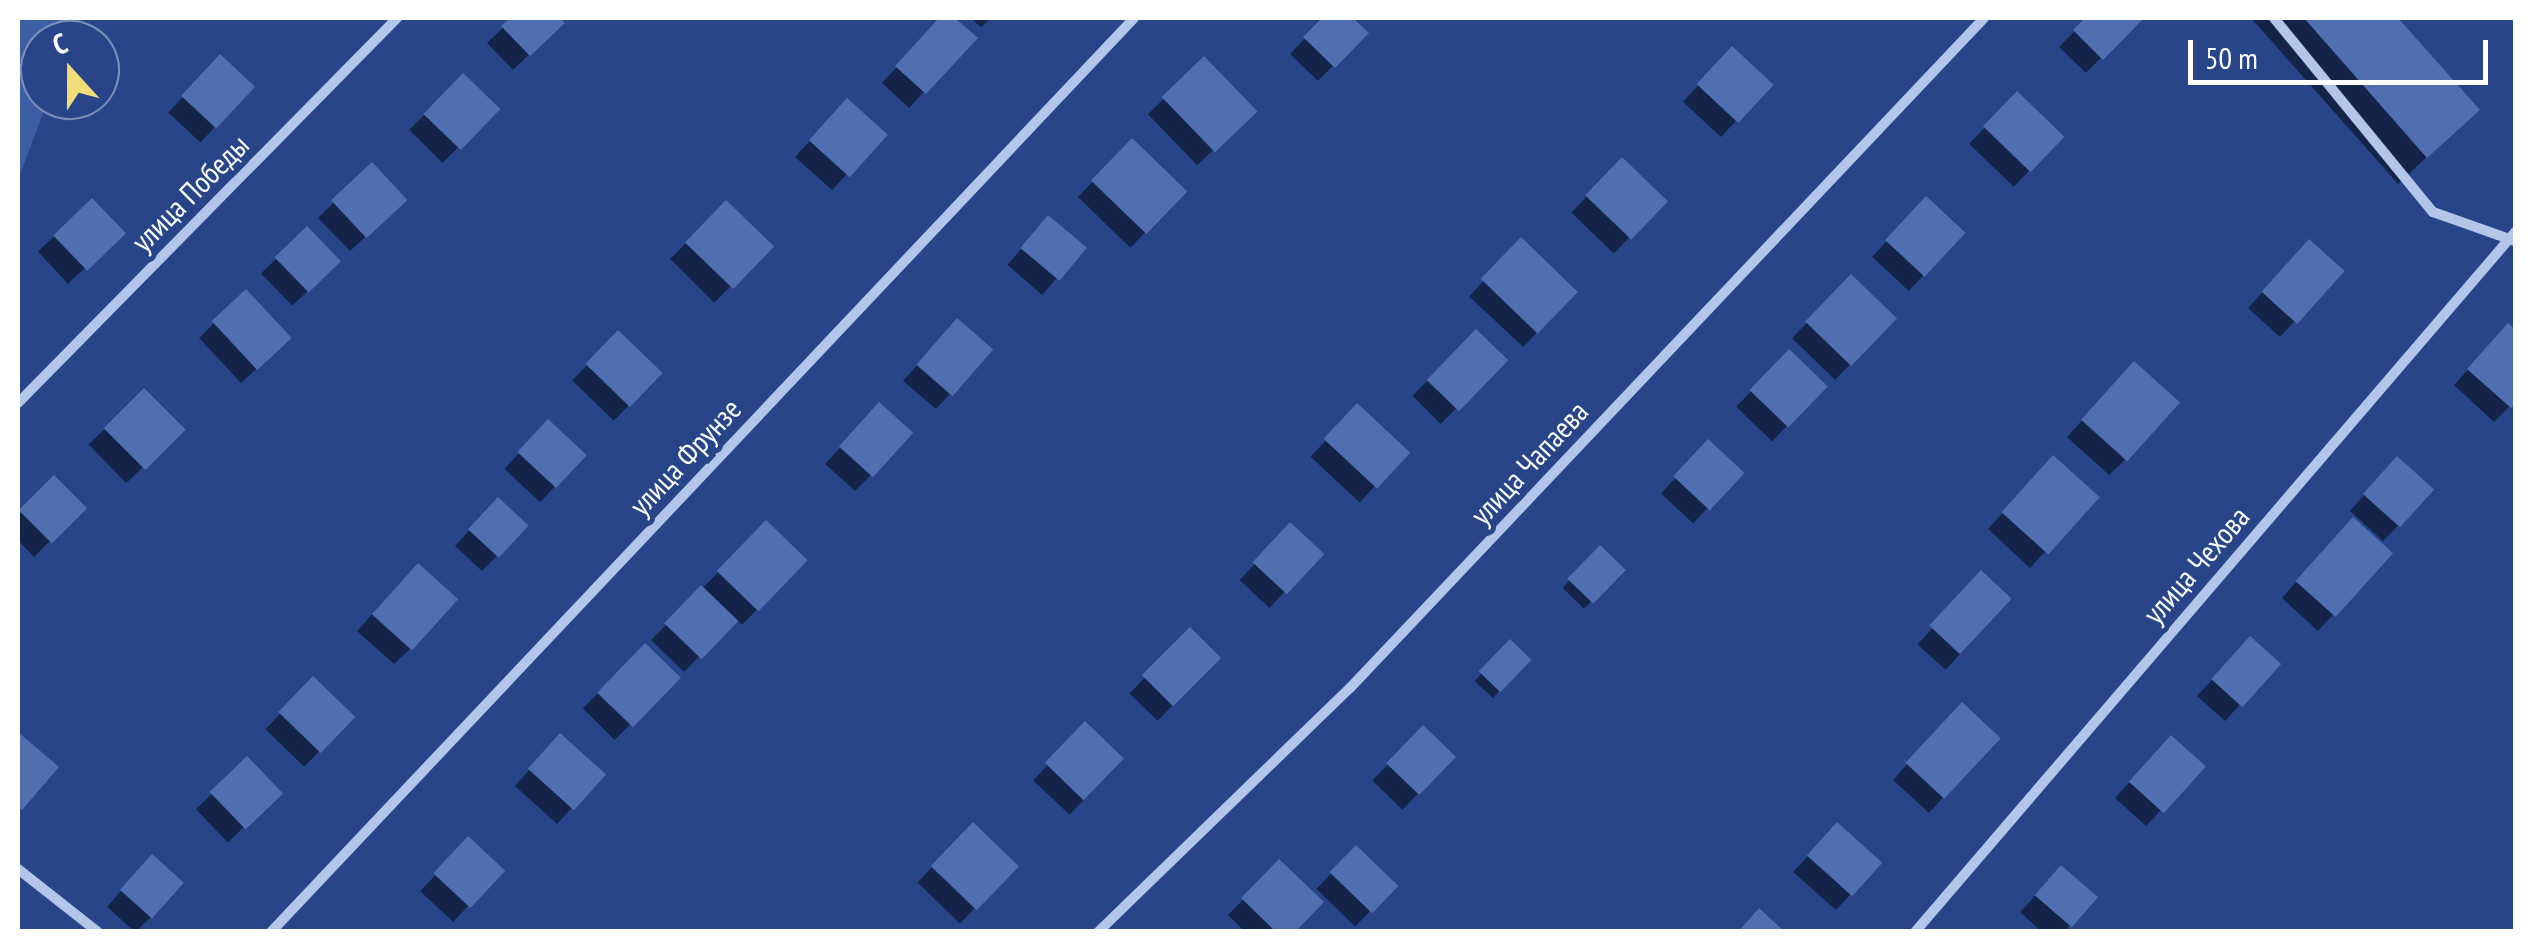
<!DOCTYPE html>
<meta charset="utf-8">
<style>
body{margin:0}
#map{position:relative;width:2533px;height:949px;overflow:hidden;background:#274588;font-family:"PT Sans Narrow",sans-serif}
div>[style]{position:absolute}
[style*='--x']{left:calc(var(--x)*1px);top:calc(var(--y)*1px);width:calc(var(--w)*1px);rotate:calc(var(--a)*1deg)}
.green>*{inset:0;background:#3c5ea5}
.shadow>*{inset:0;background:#0007;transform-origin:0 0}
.building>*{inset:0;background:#506fb0;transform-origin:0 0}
.minor>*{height:10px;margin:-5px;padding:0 5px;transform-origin:5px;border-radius:5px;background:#b3c5e9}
span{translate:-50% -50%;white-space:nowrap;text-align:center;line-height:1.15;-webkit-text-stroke:10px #274588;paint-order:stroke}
.street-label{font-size:30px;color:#fff}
.frame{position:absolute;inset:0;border:20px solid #fff;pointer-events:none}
.north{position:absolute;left:20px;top:20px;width:100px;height:100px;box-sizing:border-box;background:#274588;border:2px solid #7d8fb8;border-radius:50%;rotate:339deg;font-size:28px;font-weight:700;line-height:40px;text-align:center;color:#fff}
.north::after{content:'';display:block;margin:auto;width:35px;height:45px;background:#f1dd79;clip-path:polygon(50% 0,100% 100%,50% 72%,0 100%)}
.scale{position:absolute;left:2188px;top:40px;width:300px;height:45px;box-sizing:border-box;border:5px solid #fff;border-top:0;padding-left:12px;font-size:30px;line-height:35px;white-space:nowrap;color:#fff;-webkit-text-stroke:8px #274588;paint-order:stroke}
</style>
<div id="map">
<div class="green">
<i style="clip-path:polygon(18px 18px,81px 18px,72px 40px,40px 40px,40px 100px,48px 100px,18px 180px)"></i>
</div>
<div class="shadow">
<i style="clip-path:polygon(513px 18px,557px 18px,562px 23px,513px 70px,487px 43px)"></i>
<i style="clip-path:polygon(942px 18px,951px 18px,974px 38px,909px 108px,882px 83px)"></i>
<i style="clip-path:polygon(970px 18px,991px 18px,981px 27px)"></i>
<i style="clip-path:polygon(1324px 18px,1349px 18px,1365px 33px,1318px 81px,1290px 54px)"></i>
<i style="clip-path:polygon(2088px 18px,2139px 19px,2086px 73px,2059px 47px)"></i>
<i style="clip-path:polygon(2251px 18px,2395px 18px,2477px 110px,2398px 184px)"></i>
<i style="left:1732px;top:49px;width:52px;height:72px;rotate:43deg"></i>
<i style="left:220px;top:57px;width:44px;height:76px;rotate:43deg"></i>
<i style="left:1204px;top:60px;width:71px;height:78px;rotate:46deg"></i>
<i style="left:463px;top:76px;width:47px;height:76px;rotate:45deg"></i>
<i style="left:2017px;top:94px;width:62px;height:69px;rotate:44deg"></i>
<i style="clip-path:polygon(832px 117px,884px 135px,832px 190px,795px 157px)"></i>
<i style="left:1132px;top:141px;width:73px;height:78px;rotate:44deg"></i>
<i style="left:1622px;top:160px;width:59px;height:73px;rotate:44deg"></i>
<i style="clip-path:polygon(372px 165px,389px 215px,350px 251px,318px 218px)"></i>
<i style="left:1926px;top:199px;width:50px;height:79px;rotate:43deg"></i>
<i style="left:92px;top:201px;width:44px;height:74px;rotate:47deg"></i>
<i style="left:726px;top:203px;width:62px;height:79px;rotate:45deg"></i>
<i style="left:1048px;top:218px;width:46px;height:62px;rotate:41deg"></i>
<i style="left:307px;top:229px;width:45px;height:64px;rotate:46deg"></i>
<i style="left:1521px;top:241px;width:74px;height:76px;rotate:43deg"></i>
<i style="clip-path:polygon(2294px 257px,2341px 271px,2280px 337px,2248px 308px)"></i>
<i style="left:1851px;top:277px;width:60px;height:85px;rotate:44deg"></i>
<i style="clip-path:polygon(214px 323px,274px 353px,241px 383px,199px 338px)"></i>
<i style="left:1476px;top:332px;width:40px;height:90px;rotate:45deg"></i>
<i style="left:618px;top:333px;width:58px;height:66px;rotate:44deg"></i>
<i style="clip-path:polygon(942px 337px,990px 350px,936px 409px,903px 381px)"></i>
<i style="clip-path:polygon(2493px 342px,2516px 400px,2494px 422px,2454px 385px)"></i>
<i style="left:1789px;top:352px;width:50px;height:76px;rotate:44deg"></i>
<i style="clip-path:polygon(2119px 380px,2125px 460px,2109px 475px,2067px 437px)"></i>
<i style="left:144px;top:391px;width:54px;height:77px;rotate:46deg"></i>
<i style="left:1357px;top:407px;width:67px;height:68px;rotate:43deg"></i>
<i style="clip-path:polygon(864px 421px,870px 476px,855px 491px,825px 464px)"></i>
<i style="left:548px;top:422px;width:49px;height:64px;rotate:43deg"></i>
<i style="left:1708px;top:443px;width:44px;height:69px;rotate:43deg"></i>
<i style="clip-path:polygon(2038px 474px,2096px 497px,2030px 568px,1988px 529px)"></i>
<i style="clip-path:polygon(2382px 475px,2398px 526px,2383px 541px,2350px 511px)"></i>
<i style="clip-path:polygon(54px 479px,83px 508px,34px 557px,18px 540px,18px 515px)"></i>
<i style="clip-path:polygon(483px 515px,497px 556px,482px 571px,455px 546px)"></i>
<i style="left:1290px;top:526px;width:41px;height:74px;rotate:43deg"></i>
<i style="clip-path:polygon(2337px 536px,2333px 615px,2318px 631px,2282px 598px)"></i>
<i style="clip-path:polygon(751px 539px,805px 560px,742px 625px,736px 619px,684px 672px,651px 640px)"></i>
<i style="left:1600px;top:549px;width:30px;height:54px;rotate:44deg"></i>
<i style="left:1981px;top:574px;width:38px;height:95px;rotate:42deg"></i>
<i style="clip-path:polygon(402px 581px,410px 649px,394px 664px,357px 631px)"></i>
<i style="left:1190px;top:631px;width:39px;height:87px;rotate:44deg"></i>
<i style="left:1510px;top:643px;width:25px;height:52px;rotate:43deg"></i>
<i style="left:645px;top:646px;width:45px;height:88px;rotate:45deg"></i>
<i style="clip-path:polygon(2235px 655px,2277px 664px,2225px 721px,2197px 696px)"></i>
<i style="left:314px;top:679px;width:54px;height:70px;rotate:44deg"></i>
<i style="clip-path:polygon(1946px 721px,1998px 738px,1929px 813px,1893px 780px)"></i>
<i style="left:1085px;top:725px;width:50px;height:76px;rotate:43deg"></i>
<i style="left:1423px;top:728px;width:42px;height:73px;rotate:44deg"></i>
<i style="clip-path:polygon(545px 752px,602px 775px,557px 824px,515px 786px)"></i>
<i style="clip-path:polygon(2156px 753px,2202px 766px,2146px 826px,2115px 798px)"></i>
<i style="left:247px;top:760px;width:46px;height:71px;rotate:46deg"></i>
<i style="left:973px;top:825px;width:59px;height:80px;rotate:44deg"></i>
<i style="left:468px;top:840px;width:45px;height:70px;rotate:43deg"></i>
<i style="clip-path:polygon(1822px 841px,1879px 864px,1836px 910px,1793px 872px)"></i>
<i style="left:1356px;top:848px;width:54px;height:57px;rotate:44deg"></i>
<i style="clip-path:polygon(1279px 863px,1292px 932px,1245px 932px,1228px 915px)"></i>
<i style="clip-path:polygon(137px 873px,151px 917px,135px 932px,107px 907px)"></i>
<i style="clip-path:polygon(2046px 884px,2094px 898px,2064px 932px,2042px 932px,2020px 912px)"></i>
</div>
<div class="building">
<i style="clip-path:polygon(510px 18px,560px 18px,565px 23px,530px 56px,501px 26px)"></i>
<i style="clip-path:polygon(939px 18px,955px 18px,978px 38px,926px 94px,895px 66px)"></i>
<i style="clip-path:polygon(1322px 18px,1353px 18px,1369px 33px,1335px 68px,1303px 37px)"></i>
<i style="clip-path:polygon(2085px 18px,2144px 18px,2103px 60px,2073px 30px)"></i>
<i style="clip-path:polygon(2304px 18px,2398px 18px,2480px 110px,2427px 158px)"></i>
<i style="left:1732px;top:46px;width:57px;height:52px;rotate:43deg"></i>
<i style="left:220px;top:54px;width:48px;height:57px;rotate:43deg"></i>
<i style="left:1204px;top:56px;width:77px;height:59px;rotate:46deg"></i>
<i style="left:463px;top:73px;width:52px;height:57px;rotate:44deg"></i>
<i style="left:2017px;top:91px;width:66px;height:49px;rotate:44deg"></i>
<i style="left:847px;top:98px;width:55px;height:57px;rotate:42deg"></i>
<i style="left:1132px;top:138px;width:77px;height:59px;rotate:44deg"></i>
<i style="left:1622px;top:157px;width:64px;height:53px;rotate:44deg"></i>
<i style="left:372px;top:162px;width:52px;height:56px;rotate:47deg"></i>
<i style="left:1926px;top:196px;width:54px;height:60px;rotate:43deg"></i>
<i style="left:92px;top:198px;width:49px;height:54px;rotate:46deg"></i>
<i style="left:726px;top:200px;width:67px;height:59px;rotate:44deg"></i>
<i style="left:1048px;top:215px;width:51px;height:43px;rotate:40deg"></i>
<i style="left:307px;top:226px;width:49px;height:45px;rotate:46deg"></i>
<i style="left:1521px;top:237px;width:79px;height:58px;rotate:44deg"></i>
<i style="left:2309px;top:239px;width:48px;height:71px;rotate:42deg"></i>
<i style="left:1851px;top:274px;width:64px;height:66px;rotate:44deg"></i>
<i style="left:246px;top:289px;width:67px;height:47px;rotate:47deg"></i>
<i style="left:957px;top:318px;width:48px;height:62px;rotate:41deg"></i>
<i style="clip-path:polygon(2508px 323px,2516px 330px,2516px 403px,2511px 408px,2467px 369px)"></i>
<i style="left:1476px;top:329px;width:45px;height:71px;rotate:44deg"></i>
<i style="left:618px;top:330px;width:62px;height:47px;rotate:44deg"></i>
<i style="left:1789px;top:349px;width:54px;height:57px;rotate:44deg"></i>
<i style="left:2134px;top:361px;width:62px;height:79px;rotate:42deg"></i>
<i style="left:144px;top:388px;width:59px;height:57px;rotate:45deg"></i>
<i style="left:879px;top:402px;width:46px;height:60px;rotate:42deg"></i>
<i style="left:1357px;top:403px;width:73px;height:49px;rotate:43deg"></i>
<i style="left:548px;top:419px;width:53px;height:45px;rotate:43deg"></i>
<i style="left:1708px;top:439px;width:50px;height:51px;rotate:43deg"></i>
<i style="left:2053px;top:455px;width:63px;height:77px;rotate:42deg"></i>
<i style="left:2397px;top:456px;width:50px;height:51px;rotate:42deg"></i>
<i style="left:54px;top:475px;width:47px;height:50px;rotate:45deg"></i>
<i style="left:498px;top:497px;width:42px;height:44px;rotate:43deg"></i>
<i style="left:2353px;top:517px;width:54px;height:86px;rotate:42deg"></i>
<i style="left:766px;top:520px;width:58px;height:71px;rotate:44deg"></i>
<i style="left:1290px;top:522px;width:47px;height:55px;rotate:43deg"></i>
<i style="left:1600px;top:545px;width:36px;height:47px;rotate:44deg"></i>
<i style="left:418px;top:563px;width:54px;height:69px;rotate:42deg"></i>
<i style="left:1981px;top:570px;width:42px;height:76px;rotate:43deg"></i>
<i style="left:701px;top:585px;width:52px;height:53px;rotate:44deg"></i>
<i style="left:1190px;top:627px;width:44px;height:68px;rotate:45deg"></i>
<i style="left:2250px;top:636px;width:42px;height:58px;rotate:42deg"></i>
<i style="left:1510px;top:639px;width:30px;height:45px;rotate:44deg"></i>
<i style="left:645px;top:643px;width:50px;height:69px;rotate:44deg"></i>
<i style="left:313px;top:676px;width:59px;height:50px;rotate:44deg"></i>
<i style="left:1962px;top:702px;width:53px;height:83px;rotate:43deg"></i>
<i style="left:1085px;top:721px;width:54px;height:58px;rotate:44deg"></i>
<i style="left:1423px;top:725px;width:46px;height:53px;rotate:44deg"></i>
<i style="clip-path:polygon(18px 732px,59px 767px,22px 810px,18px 806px)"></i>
<i style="left:560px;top:733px;width:62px;height:48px;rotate:42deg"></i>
<i style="left:2171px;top:735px;width:47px;height:63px;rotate:42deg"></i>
<i style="left:247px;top:756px;width:52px;height:52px;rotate:46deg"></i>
<i style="left:973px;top:822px;width:64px;height:61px;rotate:44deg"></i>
<i style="left:1837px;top:822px;width:61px;height:45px;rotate:42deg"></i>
<i style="left:468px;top:836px;width:51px;height:51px;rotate:43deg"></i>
<i style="left:1356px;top:845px;width:59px;height:38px;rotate:44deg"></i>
<i style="left:152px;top:854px;width:43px;height:48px;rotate:42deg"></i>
<i style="clip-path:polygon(1279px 859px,1324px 902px,1295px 932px,1276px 932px,1241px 898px)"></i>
<i style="left:2061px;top:865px;width:49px;height:40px;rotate:41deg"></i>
<i style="clip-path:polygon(1759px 908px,1785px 932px,1738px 932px)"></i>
</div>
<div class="minor">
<i style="--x:2274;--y:18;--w:251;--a:50.7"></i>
<i style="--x:2433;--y:212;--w:87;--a:19.5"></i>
<i style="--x:18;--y:403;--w:540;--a:-45.45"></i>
<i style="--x:18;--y:869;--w:102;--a:38.2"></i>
<i style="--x:271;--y:932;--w:1257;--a:-46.64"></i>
<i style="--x:1098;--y:932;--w:351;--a:-44.1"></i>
<i style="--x:1350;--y:688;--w:922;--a:-46.58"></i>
<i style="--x:1915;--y:932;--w:923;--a:-49.39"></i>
</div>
<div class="street-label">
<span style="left:190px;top:193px;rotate:-45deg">улица Победы</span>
<span style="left:685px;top:457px;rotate:-47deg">улица Фрунзе</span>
<span style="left:1529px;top:463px;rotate:-47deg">улица Чапаева</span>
<span style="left:2196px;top:565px;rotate:-49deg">улица Чехова</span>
</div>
<div class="frame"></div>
<div class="north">С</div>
<div class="scale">50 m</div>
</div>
